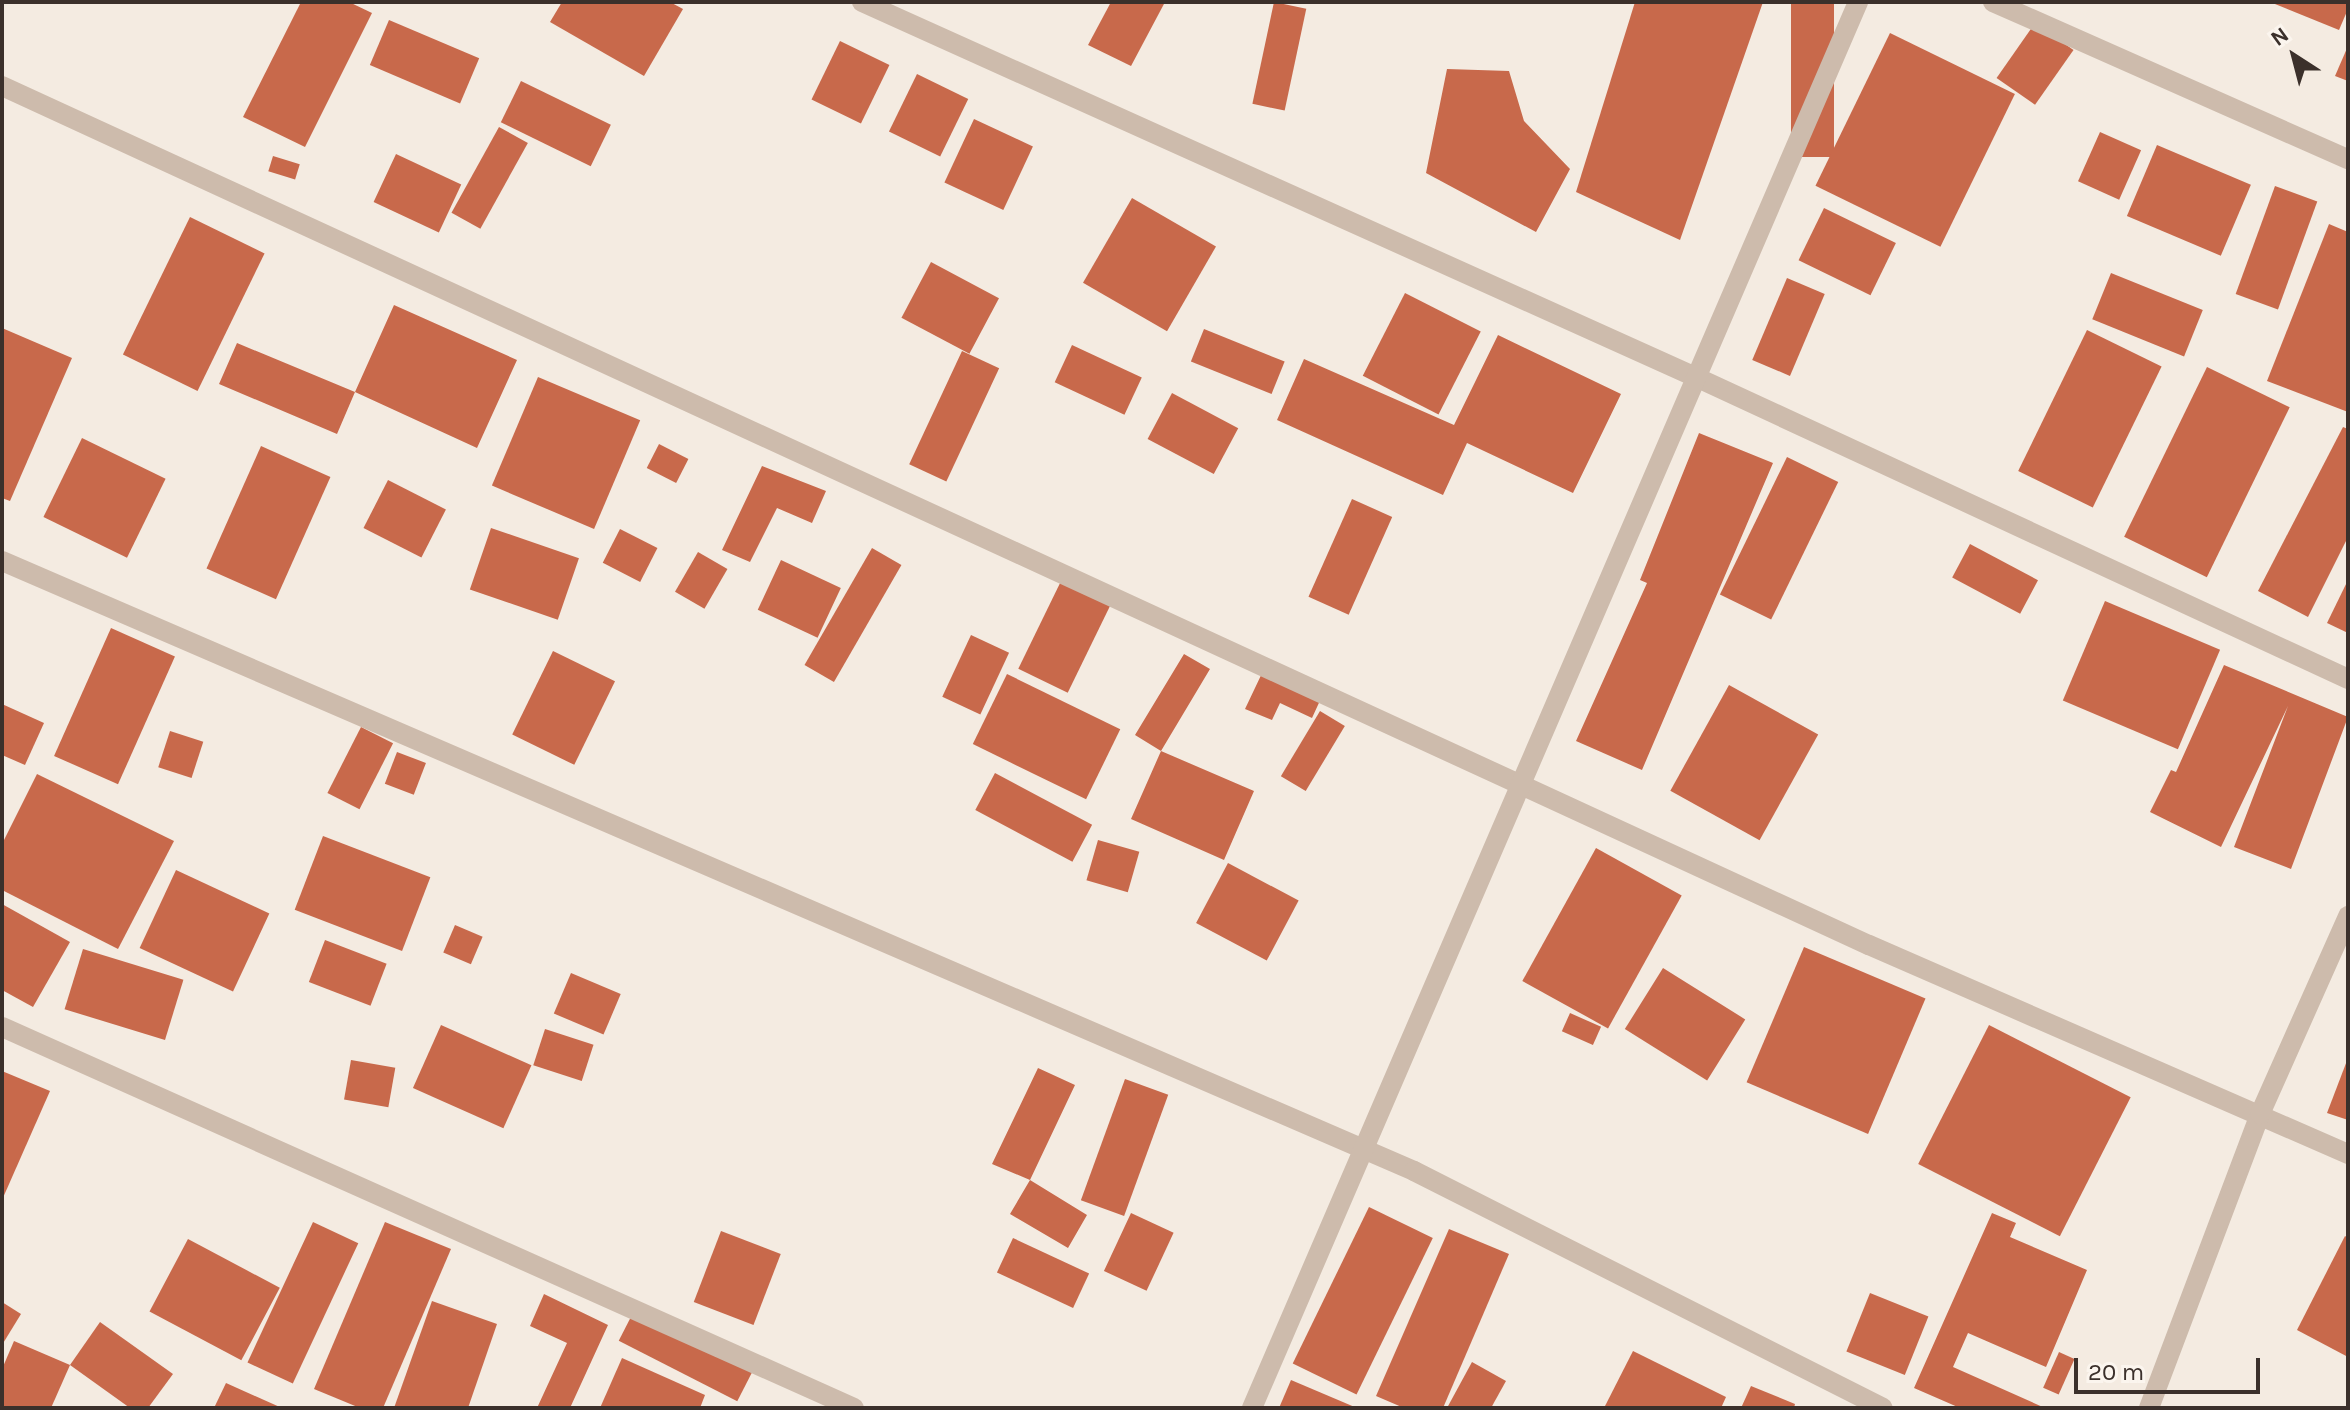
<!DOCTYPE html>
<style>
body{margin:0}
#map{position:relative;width:2350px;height:1410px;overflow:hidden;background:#f4ebe1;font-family:Karla,sans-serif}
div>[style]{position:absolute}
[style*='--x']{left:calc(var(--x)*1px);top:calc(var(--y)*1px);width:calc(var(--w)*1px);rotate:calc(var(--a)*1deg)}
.building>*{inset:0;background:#c8694b;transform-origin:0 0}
.minor>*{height:20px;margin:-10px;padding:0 10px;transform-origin:10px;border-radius:10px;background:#cdbbac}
span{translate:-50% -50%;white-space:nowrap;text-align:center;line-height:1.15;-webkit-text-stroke:8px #fbf5ee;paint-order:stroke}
.frame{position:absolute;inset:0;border:4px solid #3b302b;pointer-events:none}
.north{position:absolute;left:2254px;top:16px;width:80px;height:80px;-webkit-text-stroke:6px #fbf5ee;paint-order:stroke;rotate:324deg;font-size:22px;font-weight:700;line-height:32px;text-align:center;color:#3b302b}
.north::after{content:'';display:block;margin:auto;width:28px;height:36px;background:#3b302b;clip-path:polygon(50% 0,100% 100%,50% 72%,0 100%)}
.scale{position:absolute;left:2074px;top:1358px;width:186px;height:36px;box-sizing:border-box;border:4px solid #3b302b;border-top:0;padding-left:10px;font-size:24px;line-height:28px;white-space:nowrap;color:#3b302b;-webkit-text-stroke:6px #fbf5ee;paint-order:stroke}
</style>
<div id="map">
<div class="building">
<i style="clip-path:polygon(301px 2px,349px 2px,372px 13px,305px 147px,243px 117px)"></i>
<i style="clip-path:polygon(562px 2px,670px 2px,683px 9px,644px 76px,550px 22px)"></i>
<i style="clip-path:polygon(1111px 2px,1165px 2px,1131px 66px,1088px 45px)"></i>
<i style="left:1274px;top:2px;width:33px;height:104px;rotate:12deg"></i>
<i style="clip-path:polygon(1635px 2px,1763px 2px,1680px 240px,1576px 192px)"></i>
<i style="left:1791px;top:2px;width:43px;height:155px"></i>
<i style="clip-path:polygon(2270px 2px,2348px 2px,2348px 9px,2339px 30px)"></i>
<i style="left:389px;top:20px;width:98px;height:49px;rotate:23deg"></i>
<i style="left:2035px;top:23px;width:47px;height:67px;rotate:35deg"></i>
<i style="left:1890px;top:33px;width:139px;height:170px;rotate:26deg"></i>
<i style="left:840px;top:41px;width:55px;height:65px;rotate:26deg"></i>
<i style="clip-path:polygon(2348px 46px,2348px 81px,2335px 76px)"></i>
<i style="clip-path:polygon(1447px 69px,1509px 71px,1524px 121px,1570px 169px,1536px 232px,1426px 173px)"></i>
<i style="left:917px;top:74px;width:57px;height:64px;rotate:26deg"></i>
<i style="left:521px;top:81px;width:100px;height:46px;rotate:26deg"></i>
<i style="left:974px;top:119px;width:65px;height:70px;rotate:25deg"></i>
<i style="left:499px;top:127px;width:33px;height:98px;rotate:29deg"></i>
<i style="left:2100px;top:132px;width:45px;height:54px;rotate:24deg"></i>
<i style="left:2157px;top:145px;width:102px;height:77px;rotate:23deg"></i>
<i style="left:396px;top:154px;width:72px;height:53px;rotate:25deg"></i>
<i style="left:273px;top:156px;width:28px;height:16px;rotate:17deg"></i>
<i style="left:2275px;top:186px;width:45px;height:115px;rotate:20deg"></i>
<i style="left:1132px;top:198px;width:97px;height:98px;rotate:30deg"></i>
<i style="left:1824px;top:208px;width:80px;height:58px;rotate:26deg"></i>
<i style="left:190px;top:217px;width:83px;height:153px;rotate:26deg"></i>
<i style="clip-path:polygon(2329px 224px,2348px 232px,2348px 412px,2267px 381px)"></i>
<i style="left:931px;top:262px;width:77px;height:63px;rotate:28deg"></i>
<i style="left:2111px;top:273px;width:99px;height:50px;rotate:22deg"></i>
<i style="left:1787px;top:278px;width:41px;height:89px;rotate:23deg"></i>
<i style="left:1405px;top:293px;width:85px;height:93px;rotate:27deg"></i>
<i style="clip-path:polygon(394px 305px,517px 360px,477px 448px,355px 392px,337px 434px,219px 384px,237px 343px,355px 392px)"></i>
<i style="clip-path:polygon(2px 328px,72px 358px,10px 501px,2px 498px)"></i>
<i style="left:1204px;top:329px;width:87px;height:35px;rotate:22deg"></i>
<i style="left:2087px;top:330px;width:83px;height:157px;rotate:26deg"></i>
<i style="clip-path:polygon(1498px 335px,1621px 394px,1573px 493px,1467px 443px,1443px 495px,1277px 420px,1304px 359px,1454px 425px)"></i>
<i style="left:1072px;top:345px;width:77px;height:41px;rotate:25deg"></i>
<i style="left:962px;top:351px;width:41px;height:125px;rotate:25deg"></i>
<i style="left:2207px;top:367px;width:92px;height:189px;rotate:26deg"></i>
<i style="left:538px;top:377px;width:111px;height:118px;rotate:23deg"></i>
<i style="left:1172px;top:393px;width:75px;height:52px;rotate:28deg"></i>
<i style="clip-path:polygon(2343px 427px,2348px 429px,2348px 537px,2308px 617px,2258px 591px)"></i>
<i style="clip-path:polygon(1699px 433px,1773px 463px,1642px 770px,1576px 741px,1647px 583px,1640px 580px)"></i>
<i style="left:82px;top:438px;width:93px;height:88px;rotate:26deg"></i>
<i style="left:659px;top:444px;width:33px;height:27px;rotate:27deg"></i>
<i style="left:261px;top:446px;width:76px;height:134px;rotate:24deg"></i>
<i style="left:1787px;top:457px;width:57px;height:153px;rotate:26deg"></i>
<i style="clip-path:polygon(762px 466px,826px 491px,812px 523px,777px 508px,750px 562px,722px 550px)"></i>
<i style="left:388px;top:480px;width:65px;height:54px;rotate:27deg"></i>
<i style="left:1352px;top:499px;width:44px;height:107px;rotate:24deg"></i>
<i style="left:491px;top:528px;width:93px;height:65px;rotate:19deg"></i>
<i style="left:620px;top:529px;width:42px;height:38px;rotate:27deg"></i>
<i style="left:1970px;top:544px;width:77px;height:38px;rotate:28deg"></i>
<i style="left:872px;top:548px;width:34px;height:135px;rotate:30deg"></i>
<i style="left:698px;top:552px;width:34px;height:46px;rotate:30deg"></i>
<i style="left:781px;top:560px;width:66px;height:55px;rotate:25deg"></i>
<i style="left:1063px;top:577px;width:55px;height:102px;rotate:26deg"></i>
<i style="clip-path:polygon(2348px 580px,2348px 633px,2327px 623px)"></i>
<i style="left:2105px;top:601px;width:125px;height:108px;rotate:23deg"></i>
<i style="left:111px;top:628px;width:70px;height:140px;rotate:24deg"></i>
<i style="left:971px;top:635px;width:42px;height:68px;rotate:25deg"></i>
<i style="left:553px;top:651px;width:69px;height:93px;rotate:26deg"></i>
<i style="clip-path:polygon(1184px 654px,1210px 669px,1161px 751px,1254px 791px,1224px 860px,1131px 819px,1161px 751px,1135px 735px)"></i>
<i style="clip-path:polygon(2224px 665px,2348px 717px,2291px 869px,2234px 847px,2288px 706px,2221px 847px,2150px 812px,2171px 770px,2176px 772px)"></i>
<i style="clip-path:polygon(1264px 669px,1323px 694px,1312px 718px,1280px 703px,1272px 720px,1245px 709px)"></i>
<i style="left:1007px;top:674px;width:126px;height:78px;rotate:26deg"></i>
<i style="left:1729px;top:685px;width:102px;height:121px;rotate:29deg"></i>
<i style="clip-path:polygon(2px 704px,44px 723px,25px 765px,2px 755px)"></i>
<i style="left:1320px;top:711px;width:29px;height:76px;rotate:31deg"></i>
<i style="left:361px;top:727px;width:36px;height:74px;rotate:27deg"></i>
<i style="left:170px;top:731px;width:35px;height:38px;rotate:18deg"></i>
<i style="left:397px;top:752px;width:31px;height:34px;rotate:21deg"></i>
<i style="left:995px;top:773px;width:110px;height:42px;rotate:28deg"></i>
<i style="clip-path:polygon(37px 774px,174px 841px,118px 949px,2px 890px,2px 844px)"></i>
<i style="left:323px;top:836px;width:115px;height:79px;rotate:21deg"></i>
<i style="left:1098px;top:840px;width:43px;height:42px;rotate:16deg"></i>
<i style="left:1596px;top:848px;width:98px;height:152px;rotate:29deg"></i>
<i style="left:1228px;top:863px;width:80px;height:68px;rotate:28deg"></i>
<i style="left:176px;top:870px;width:103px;height:86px;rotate:25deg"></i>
<i style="clip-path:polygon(2px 904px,70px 942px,33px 1007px,2px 990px)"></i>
<i style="left:455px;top:925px;width:30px;height:30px;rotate:23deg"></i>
<i style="left:325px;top:940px;width:66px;height:45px;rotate:21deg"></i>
<i style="left:1804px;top:947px;width:132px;height:147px;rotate:23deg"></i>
<i style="left:83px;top:949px;width:105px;height:63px;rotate:17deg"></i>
<i style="left:1663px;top:968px;width:97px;height:72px;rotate:32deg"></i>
<i style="left:571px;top:973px;width:54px;height:44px;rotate:23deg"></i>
<i style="left:1570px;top:1013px;width:34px;height:20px;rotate:24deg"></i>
<i style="left:441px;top:1025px;width:99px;height:69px;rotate:24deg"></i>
<i style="left:1989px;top:1025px;width:159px;height:156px;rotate:27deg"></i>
<i style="left:545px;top:1029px;width:51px;height:38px;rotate:18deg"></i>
<i style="clip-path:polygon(2348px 1058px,2348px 1120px,2327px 1113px)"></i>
<i style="left:351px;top:1060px;width:45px;height:40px;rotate:10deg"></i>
<i style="clip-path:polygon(1038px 1068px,1075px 1085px,1030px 1180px,1087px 1215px,1068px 1248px,1010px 1214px,1030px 1180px,992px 1164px)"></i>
<i style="clip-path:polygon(2px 1071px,50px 1091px,2px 1200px)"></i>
<i style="left:1125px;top:1079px;width:46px;height:129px;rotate:20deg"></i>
<i style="left:1369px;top:1207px;width:71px;height:174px;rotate:26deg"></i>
<i style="left:1131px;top:1213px;width:47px;height:64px;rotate:25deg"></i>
<i style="clip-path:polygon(1992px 1213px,2016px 1223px,2010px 1237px,2087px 1270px,2046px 1367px,1968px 1333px,1953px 1367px,2045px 1408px,1960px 1408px,1914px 1388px)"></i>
<i style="left:313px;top:1222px;width:50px;height:155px;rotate:25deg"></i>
<i style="clip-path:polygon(385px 1222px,451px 1249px,383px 1408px,360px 1408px,314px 1389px)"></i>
<i style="clip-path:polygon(1449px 1229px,1509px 1254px,1443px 1408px,1404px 1408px,1376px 1396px)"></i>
<i style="left:721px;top:1231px;width:64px;height:76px;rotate:21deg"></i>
<i style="clip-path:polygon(2345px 1236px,2348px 1238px,2348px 1357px,2297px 1330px)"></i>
<i style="left:1013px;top:1238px;width:84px;height:38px;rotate:25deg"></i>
<i style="left:188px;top:1239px;width:104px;height:82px;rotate:28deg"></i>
<i style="left:1870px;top:1293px;width:63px;height:63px;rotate:22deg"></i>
<i style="clip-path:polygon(544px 1294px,608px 1325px,570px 1408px,537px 1408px,567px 1343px,530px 1326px)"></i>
<i style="clip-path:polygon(432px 1301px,497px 1324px,468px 1408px,394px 1408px)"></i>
<i style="clip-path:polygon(2px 1302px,21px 1314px,2px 1345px)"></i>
<i style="left:636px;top:1307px;width:133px;height:38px;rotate:27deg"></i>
<i style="clip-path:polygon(100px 1322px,173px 1374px,148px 1408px,130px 1408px,70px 1365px)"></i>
<i style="clip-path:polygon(14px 1341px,70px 1365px,51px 1408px,2px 1408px,2px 1369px)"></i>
<i style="clip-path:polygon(1633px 1351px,1726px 1397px,1721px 1408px,1604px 1408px)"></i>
<i style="left:2059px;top:1352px;width:17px;height:39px;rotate:24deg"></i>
<i style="clip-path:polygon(622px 1358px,705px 1395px,700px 1408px,600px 1408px)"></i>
<i style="clip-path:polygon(1472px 1362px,1506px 1381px,1491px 1408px,1447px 1408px)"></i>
<i style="clip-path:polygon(1291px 1380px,1357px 1408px,1279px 1408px)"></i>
<i style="clip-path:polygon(226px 1383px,282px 1408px,214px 1408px)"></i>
<i style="clip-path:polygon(1751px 1386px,1795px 1404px,1794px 1408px,1741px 1408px)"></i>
</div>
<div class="minor">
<i style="--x:862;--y:2;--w:919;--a:24.22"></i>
<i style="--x:1700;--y:379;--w:714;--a:24.84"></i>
<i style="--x:1993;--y:2;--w:388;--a:23.9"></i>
<i style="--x:2;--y:86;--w:2055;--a:24.71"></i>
<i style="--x:1869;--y:945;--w:523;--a:23.57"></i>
<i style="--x:2;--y:561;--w:1538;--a:23.36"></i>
<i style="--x:1414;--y:1171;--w:525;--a:26.81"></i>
<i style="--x:2;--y:1027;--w:933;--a:24.09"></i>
<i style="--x:1252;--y:1408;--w:1531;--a:-66.68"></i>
<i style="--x:2149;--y:1408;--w:314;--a:-69.3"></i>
<i style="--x:2260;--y:1114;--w:217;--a:-66"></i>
</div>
<div class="frame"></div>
<div class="north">N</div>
<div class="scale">20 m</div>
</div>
